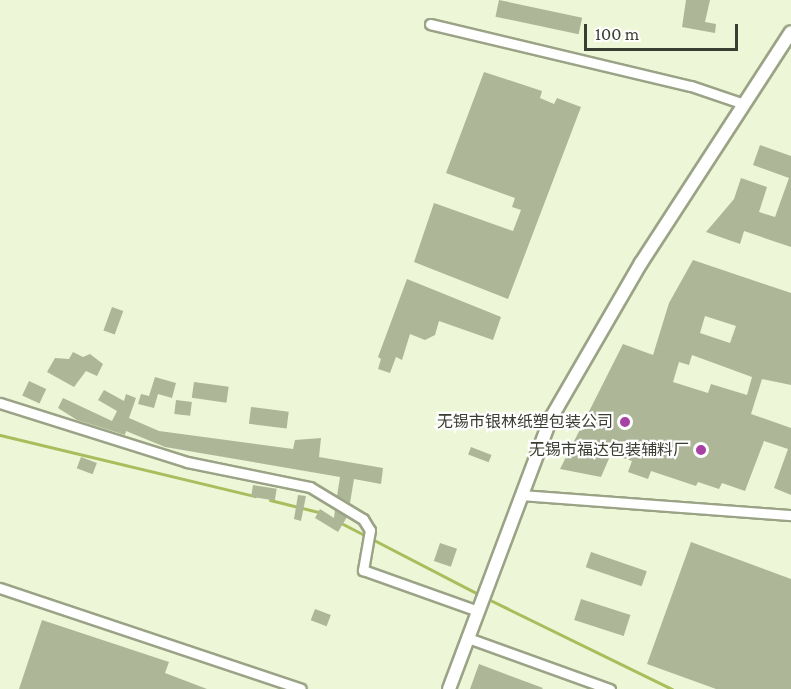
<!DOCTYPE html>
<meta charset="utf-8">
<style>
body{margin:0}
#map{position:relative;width:791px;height:689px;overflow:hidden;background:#edf6d7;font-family:"Crimson Pro","Noto Sans SC",serif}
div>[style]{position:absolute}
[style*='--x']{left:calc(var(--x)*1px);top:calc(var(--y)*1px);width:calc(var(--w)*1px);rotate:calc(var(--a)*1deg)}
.stream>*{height:3px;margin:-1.5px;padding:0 1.5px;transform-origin:1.5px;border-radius:1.5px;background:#a9bd5c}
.building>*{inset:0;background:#aeb698;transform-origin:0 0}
.roads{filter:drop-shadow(2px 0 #9ba386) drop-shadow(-2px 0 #9ba386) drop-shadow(0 2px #9ba386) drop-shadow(0 -2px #9ba386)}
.minor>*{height:9px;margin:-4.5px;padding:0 4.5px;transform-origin:4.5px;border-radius:4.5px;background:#fff}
.tertiary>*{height:12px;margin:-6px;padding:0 6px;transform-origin:6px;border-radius:6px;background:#fff}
.dots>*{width:16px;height:16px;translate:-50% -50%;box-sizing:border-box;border:3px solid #fff;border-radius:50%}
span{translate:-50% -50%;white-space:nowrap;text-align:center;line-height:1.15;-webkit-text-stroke:4.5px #fff;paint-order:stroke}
.poi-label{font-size:16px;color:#3a3d31}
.right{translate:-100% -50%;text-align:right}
.scale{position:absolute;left:584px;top:24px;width:154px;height:27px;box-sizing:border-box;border:3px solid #3a3d31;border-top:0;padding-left:8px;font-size:18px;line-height:21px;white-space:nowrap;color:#3a3d31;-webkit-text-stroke:4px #fff;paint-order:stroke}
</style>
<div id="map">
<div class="stream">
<i style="--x:0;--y:435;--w:262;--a:13.5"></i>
<i style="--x:270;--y:500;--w:54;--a:14"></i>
<i style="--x:341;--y:523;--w:159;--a:27.4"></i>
<i style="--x:488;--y:599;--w:205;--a:26.1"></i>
</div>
<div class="building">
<i style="left:499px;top:0;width:85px;height:17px;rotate:12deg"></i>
<i style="clip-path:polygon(686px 0,710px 0,705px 22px,716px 24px,715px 33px,682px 27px)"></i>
<i style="clip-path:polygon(484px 72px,542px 91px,540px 98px,554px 104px,557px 98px,581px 107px,508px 299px,414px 262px,434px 203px,513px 231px,521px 210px,512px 207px,515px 198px,446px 173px)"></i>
<i style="clip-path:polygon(760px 145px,791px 156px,791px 247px,744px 231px,740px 244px,706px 232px,734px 199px,741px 178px,767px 187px,759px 212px,775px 217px,789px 178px,753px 165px)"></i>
<i style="clip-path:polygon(evenodd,693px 260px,791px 293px,791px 385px,762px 379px,751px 414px,791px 428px,791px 495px,774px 488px,788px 449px,764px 441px,745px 491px,722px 483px,719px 489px,698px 482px,696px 486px,651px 471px,648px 479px,628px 472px,632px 461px,611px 454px,601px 477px,560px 469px,623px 344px,653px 355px,669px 303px,693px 260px,705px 316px,736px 326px,730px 343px,700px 333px,705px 316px,693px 260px,692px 355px,752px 377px,747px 395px,711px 384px,708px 393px,673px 382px,679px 362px,689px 365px,692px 355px)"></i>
<i style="clip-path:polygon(407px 279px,501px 317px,493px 340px,439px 321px,435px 335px,425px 340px,410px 334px,402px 360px,396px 357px,390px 373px,378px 369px,381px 359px,378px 357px)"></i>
<i style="left:112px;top:307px;width:12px;height:25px;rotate:20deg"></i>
<i style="clip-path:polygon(73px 352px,83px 357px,90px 354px,103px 364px,97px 376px,86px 371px,74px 387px,47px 372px,55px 358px,69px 359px)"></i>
<i style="clip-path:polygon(155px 377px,176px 383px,172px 398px,158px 394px,154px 408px,138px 404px,141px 394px,149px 396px)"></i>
<i style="left:29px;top:381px;width:19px;height:16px;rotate:25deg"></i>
<i style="left:194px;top:382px;width:35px;height:16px;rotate:8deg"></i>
<i style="clip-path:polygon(104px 390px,124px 401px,126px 394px,136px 398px,129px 418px,159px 431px,293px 449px,295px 440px,321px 438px,319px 457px,383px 468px,381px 484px,354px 479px,350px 503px,337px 496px,340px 477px,165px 447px,126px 431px,125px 435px,77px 420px,58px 408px,63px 398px,112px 421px,117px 411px,98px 400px)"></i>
<i style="left:176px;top:400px;width:16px;height:14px;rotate:7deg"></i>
<i style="left:251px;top:407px;width:38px;height:17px;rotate:7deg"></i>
<i style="left:471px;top:447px;width:22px;height:8px;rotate:21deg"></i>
<i style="left:81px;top:457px;width:17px;height:12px;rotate:21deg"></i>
<i style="left:253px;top:485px;width:24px;height:12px;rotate:9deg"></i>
<i style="clip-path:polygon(298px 495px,306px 496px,301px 521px,294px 519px)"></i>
<i style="clip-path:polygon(320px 509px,334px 518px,335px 510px,347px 517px,338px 532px,315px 518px)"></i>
<i style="clip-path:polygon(691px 542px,791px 579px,791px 689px,716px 689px,647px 664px)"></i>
<i style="left:440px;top:543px;width:18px;height:19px;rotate:19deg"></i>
<i style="left:591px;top:552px;width:59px;height:16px;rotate:19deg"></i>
<i style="left:581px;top:599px;width:52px;height:22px;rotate:18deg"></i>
<i style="left:315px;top:609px;width:17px;height:12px;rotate:21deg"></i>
<i style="clip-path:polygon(42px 620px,169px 662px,165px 673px,207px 689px,19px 689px)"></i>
<i style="clip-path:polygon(479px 664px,543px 688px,542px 689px,470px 689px)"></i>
</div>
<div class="roads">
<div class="minor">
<i style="--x:430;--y:24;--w:268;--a:13.4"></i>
<i style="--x:691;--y:86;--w:56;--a:18.8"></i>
<i style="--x:0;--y:403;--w:196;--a:17.5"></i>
<i style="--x:187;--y:462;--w:126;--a:11.5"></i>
<i style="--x:310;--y:487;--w:62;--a:31.1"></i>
<i style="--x:363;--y:519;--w:13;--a:58"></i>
<i style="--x:370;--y:530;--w:41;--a:99.9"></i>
<i style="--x:363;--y:570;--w:122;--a:19.6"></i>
<i style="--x:522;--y:495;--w:270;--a:4.3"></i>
<i style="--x:0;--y:588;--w:317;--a:18.5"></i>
<i style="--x:468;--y:638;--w:151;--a:19.8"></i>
</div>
<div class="tertiary">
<i style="--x:449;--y:689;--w:290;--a:-69.4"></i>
<i style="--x:551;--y:418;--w:179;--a:-59.9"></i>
<i style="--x:641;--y:263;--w:275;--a:-57"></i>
</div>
</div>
<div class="dots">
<i style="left:625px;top:422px;background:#a841a4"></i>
<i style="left:701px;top:450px;background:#a841a4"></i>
</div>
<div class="poi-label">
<span class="right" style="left:613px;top:422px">无锡市银林纸塑包装公司</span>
<span class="right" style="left:689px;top:450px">无锡市福达包装辅料厂</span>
</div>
<div class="scale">100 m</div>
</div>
